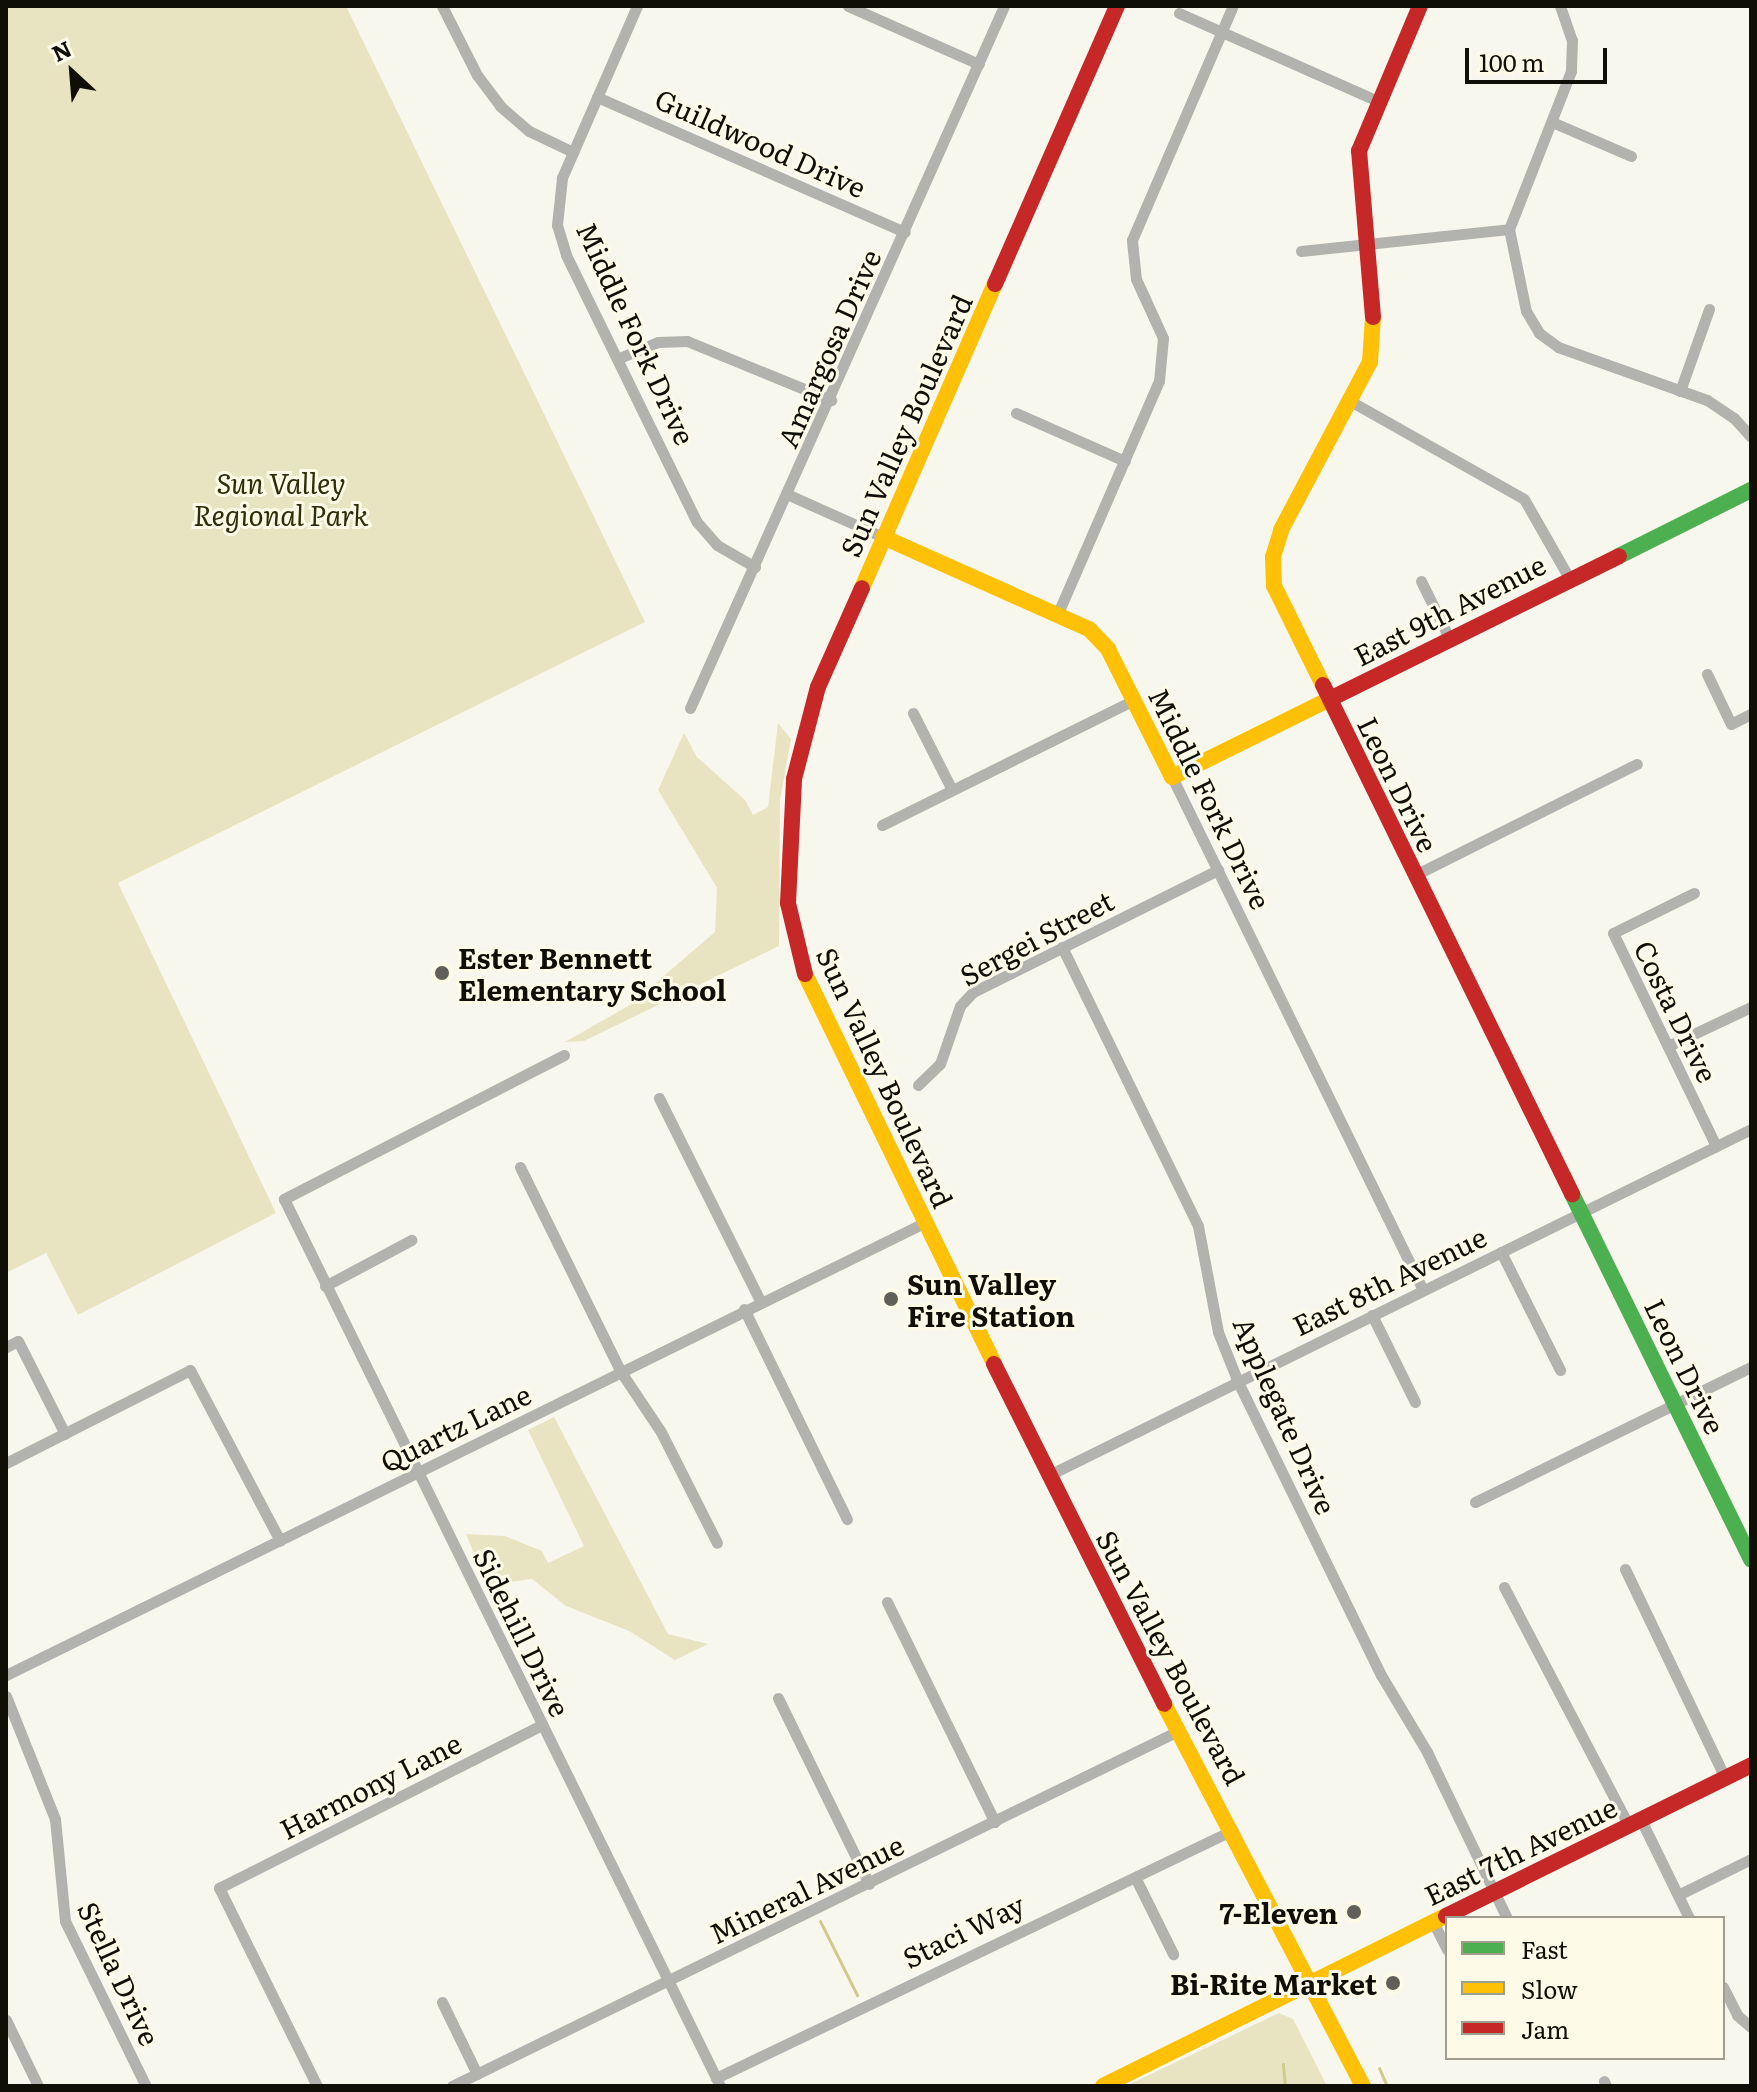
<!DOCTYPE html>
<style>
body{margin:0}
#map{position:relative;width:1757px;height:2092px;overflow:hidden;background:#f8f7ed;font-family:Literata,serif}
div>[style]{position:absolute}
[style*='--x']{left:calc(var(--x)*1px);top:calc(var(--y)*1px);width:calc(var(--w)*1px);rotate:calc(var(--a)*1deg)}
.green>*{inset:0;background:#e8e4c2}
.stream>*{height:3px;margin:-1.5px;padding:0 1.5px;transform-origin:1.5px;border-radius:1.5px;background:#d0ca8f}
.street>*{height:11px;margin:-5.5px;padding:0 5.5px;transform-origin:5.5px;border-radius:5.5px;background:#b2b2af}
.fast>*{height:16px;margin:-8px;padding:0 8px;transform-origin:8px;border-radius:8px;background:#4caf50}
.slow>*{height:16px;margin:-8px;padding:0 8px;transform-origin:8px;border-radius:8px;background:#ffc107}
.jam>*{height:16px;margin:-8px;padding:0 8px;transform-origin:8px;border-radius:8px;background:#c62828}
.dots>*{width:22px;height:22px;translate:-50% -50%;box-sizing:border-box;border:4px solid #fdfbe8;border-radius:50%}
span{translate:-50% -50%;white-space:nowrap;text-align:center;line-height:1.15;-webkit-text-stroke:6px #fdfbe8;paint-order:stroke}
.street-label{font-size:28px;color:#0f0f08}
.park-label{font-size:28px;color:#312d09;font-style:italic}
.poi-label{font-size:28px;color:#0f0f08;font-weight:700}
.left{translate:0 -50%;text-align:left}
.right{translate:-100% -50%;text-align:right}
.frame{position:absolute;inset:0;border:8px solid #0f0f08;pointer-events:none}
.legend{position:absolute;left:1445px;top:1916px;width:280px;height:144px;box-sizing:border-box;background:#fdfbe8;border:2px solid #9e9d8e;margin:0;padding:10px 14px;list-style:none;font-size:24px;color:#0f0f08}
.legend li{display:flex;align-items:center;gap:16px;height:40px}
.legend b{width:40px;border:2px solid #9e9d8e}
.north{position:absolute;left:32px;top:32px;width:80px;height:80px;-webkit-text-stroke:6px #fdfbe8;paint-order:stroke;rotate:334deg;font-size:22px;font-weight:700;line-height:32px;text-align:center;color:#0f0f08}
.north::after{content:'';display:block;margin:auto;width:28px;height:36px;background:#0f0f08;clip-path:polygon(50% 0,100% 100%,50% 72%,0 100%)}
.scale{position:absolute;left:1465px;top:48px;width:142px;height:36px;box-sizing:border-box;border:4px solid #0f0f08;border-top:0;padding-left:10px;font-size:24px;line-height:28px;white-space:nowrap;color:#0f0f08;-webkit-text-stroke:6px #fdfbe8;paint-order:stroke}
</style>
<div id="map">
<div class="green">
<i style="clip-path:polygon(6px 6px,346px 6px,645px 622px,118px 883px,276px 1213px,78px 1315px,46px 1253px,6px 1273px)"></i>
<i style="clip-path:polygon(778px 723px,791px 739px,780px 800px,779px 946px,584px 1041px,565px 1042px,630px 1005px,715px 932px,717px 888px,658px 790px,684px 733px,697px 757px,745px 800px,753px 815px,768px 807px)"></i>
<i style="clip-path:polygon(554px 1417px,668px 1634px,708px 1644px,675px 1660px,629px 1631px,566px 1606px,532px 1579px,487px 1585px,466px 1534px,505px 1536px,542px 1551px,548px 1563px,584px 1546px,528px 1430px)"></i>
<i style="clip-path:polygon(1279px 2013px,1293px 2019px,1327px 2086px,1126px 2086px)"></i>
</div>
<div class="stream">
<i style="--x:820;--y:1921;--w:83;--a:63.4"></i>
<i style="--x:1283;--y:2064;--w:22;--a:85"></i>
<i style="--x:1379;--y:2068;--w:17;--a:66"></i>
</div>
<div class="street">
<i style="--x:442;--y:6;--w:77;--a:63.1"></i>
<i style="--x:477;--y:75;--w:39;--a:53"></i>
<i style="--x:500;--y:106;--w:38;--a:41"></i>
<i style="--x:529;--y:131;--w:49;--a:25.5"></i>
<i style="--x:637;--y:6;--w:188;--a:113.6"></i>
<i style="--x:562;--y:178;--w:47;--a:96.1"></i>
<i style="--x:557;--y:225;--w:31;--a:73"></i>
<i style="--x:566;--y:255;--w:297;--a:63.9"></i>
<i style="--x:697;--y:522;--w:30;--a:49"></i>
<i style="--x:717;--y:545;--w:44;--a:30.1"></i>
<i style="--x:848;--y:6;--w:143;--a:23.9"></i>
<i style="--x:1560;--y:6;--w:36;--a:71"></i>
<i style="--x:1572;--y:40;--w:31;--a:92"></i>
<i style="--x:1571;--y:71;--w:170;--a:111.4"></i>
<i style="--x:1509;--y:229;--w:84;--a:78.3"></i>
<i style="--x:1526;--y:311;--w:26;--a:59"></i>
<i style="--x:1539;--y:333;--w:24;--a:36"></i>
<i style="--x:1558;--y:347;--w:158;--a:19.6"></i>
<i style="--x:1707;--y:400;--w:32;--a:34"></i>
<i style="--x:1734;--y:418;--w:25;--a:48"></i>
<i style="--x:1179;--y:13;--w:218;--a:23.9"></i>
<i style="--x:597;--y:97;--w:336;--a:23.7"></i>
<i style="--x:1552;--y:122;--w:86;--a:23.3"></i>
<i style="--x:1301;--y:251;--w:209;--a:-6"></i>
<i style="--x:617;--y:359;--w:44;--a:-22.5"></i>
<i style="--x:658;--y:342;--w:29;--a:-2"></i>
<i style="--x:687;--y:341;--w:156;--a:22.3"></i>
<i style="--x:1680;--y:391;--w:87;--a:-70.5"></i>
<i style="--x:1352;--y:402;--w:197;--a:29.4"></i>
<i style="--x:1524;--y:499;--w:91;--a:60.3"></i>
<i style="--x:1016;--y:413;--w:119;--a:23.8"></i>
<i style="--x:789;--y:495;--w:103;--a:24.1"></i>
<i style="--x:1421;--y:581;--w:64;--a:63.8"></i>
<i style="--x:1058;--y:613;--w:253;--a:-66.5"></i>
<i style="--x:1159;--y:381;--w:43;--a:-84.7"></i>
<i style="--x:1163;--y:338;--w:65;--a:-114.6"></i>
<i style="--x:1136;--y:279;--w:39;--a:-96"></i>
<i style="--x:1132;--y:240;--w:255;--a:-66.7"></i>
<i style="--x:1707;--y:674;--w:55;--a:64.4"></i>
<i style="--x:1731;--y:724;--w:22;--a:-27"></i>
<i style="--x:690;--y:708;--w:769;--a:-65.9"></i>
<i style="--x:913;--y:713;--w:86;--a:63.1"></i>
<i style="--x:1172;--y:777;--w:571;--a:63.93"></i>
<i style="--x:882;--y:825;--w:281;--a:-26.4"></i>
<i style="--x:1415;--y:875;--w:248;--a:-26.6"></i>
<i style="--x:1694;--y:893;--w:90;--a:153.7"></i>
<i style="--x:1613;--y:933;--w:237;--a:64.2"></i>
<i style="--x:1062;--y:947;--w:310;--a:64"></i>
<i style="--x:1198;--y:1226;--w:108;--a:79.3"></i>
<i style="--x:1218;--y:1332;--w:54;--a:68.2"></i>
<i style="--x:1238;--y:1382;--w:326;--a:64"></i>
<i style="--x:1381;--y:1675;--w:90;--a:59.1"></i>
<i style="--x:1427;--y:1752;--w:184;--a:64.3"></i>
<i style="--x:1668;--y:1046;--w:92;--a:-25.2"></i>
<i style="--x:564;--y:1055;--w:315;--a:152.8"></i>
<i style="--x:284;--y:1199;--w:988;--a:63.82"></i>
<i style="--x:918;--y:1085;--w:30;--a:-44"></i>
<i style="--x:940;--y:1064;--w:61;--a:-71"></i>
<i style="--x:960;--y:1006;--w:19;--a:-47"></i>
<i style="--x:973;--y:992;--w:274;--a:-26.5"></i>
<i style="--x:659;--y:1098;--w:227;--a:63.5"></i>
<i style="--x:520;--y:1167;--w:229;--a:63.8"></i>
<i style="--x:621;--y:1372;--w:72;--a:56.3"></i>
<i style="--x:661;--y:1432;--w:124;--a:63.2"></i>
<i style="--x:1501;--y:1252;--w:132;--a:63.4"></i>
<i style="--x:325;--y:1286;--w:98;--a:-28.1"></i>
<i style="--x:744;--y:1309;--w:234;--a:63.9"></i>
<i style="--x:1372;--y:1315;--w:97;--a:63.7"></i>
<i style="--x:6;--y:1347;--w:13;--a:-27"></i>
<i style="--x:18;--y:1341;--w:104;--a:63.2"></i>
<i style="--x:6;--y:1463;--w:206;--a:-26.8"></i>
<i style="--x:190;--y:1370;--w:193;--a:62.2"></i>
<i style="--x:1049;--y:1475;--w:783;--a:-26.24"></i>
<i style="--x:1475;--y:1502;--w:307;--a:-26.1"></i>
<i style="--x:1625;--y:1569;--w:232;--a:64.4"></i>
<i style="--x:1504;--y:1587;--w:270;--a:62.4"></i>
<i style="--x:887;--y:1602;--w:245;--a:63.9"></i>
<i style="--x:6;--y:1675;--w:1025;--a:-26.22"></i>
<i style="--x:6;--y:1696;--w:132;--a:68.3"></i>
<i style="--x:55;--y:1819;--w:102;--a:84.4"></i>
<i style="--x:65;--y:1921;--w:184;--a:63.9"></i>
<i style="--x:778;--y:1698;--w:207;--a:63.9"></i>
<i style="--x:1641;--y:1820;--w:109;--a:63.9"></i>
<i style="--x:1136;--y:1879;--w:84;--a:63.7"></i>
<i style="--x:1678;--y:1895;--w:81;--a:-26.3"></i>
<i style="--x:1433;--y:1922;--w:31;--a:63"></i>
<i style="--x:1723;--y:1987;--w:31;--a:63"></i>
<i style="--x:1737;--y:2015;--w:18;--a:41"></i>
<i style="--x:442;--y:2002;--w:80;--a:64.1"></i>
<i style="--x:6;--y:2020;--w:73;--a:64.1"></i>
<i style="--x:716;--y:2078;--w:573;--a:-25.63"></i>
<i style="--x:1604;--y:2081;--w:5;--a:68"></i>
<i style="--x:317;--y:2086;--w:221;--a:-116.3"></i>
<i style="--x:219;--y:1888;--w:362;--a:-26.8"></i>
<i style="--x:452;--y:2086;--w:810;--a:-26.06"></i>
</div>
<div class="fast">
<i style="--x:1619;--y:556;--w:148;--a:-26.6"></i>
<i style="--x:1572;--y:1194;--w:407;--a:63.9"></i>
</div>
<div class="slow">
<i style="--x:883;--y:537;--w:226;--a:24.1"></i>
<i style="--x:1089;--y:629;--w:28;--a:46"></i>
<i style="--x:1108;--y:649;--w:143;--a:63.4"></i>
<i style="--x:1172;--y:777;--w:178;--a:-26.3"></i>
<i style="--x:862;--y:588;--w:332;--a:-66.4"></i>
<i style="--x:1323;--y:685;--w:110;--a:-116.3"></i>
<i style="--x:1274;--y:586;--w:29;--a:-92"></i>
<i style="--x:1273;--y:557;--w:28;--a:-73"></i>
<i style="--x:1281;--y:530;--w:190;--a:-62.1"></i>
<i style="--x:1370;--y:362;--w:45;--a:-86.2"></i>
<i style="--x:805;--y:974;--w:433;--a:64.1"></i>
<i style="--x:1164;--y:1704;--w:431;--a:62.5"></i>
<i style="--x:1103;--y:2086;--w:383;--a:-26.4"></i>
</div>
<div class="jam">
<i style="--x:995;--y:284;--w:304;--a:-66.3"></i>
<i style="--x:1373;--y:317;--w:167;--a:-94.8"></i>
<i style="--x:1359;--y:151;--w:157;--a:-67.2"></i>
<i style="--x:1323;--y:685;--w:567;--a:63.93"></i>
<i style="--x:1332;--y:698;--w:320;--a:-26.3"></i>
<i style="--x:805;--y:974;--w:73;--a:-103.5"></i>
<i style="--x:788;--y:903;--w:124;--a:-87.2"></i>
<i style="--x:794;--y:779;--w:95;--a:-75.4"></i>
<i style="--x:818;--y:687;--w:108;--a:-66"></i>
<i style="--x:994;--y:1364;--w:380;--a:63.4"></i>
<i style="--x:1446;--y:1916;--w:340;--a:-26.3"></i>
</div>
<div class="dots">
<i style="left:442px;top:973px;background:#616058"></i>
<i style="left:891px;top:1299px;background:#616058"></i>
<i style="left:1354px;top:1912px;background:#616058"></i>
<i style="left:1393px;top:1983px;background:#616058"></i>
</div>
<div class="street-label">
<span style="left:761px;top:142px;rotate:24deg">Guildwood Drive</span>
<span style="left:637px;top:333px;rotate:65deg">Middle Fork Drive</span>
<span style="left:828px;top:348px;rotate:-66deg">Amargosa Drive</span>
<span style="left:905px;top:425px;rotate:-66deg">Sun Valley Boulevard</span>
<span style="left:1449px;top:609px;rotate:-27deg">East 9th Avenue</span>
<span style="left:1399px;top:784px;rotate:64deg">Leon Drive</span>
<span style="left:1211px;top:798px;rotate:64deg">Middle Fork Drive</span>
<span style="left:1036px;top:937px;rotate:-28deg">Sergei Street</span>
<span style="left:1677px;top:1011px;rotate:64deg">Costa Drive</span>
<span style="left:886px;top:1077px;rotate:65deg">Sun Valley Boulevard</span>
<span style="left:1389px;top:1280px;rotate:-26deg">East 8th Avenue</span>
<span style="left:1686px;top:1366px;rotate:64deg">Leon Drive</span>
<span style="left:1286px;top:1415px;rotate:66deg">Applegate Drive</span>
<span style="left:455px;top:1427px;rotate:-26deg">Quartz Lane</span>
<span style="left:523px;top:1632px;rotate:64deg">Sidehill Drive</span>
<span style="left:1172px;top:1657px;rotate:62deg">Sun Valley Boulevard</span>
<span style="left:370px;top:1785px;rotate:-27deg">Harmony Lane</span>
<span style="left:1520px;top:1850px;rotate:-26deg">East 7th Avenue</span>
<span style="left:806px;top:1888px;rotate:-26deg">Mineral Avenue</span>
<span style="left:963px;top:1930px;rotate:-26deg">Staci Way</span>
<span style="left:120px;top:1973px;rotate:65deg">Stella Drive</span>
</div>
<div class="park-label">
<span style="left:281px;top:498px">Sun Valley<br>Regional Park</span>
</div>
<div class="poi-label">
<span class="left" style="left:458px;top:973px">Ester Bennett<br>Elementary School</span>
<span class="left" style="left:907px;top:1299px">Sun Valley<br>Fire Station</span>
<span class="right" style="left:1338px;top:1912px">7-Eleven</span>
<span class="right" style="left:1377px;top:1983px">Bi-Rite Market</span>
</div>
<div class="frame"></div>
<ul class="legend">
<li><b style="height:10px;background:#4caf50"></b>Fast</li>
<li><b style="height:10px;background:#ffc107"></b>Slow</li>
<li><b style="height:10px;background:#c62828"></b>Jam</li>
</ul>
<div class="north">N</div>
<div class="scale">100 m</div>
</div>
